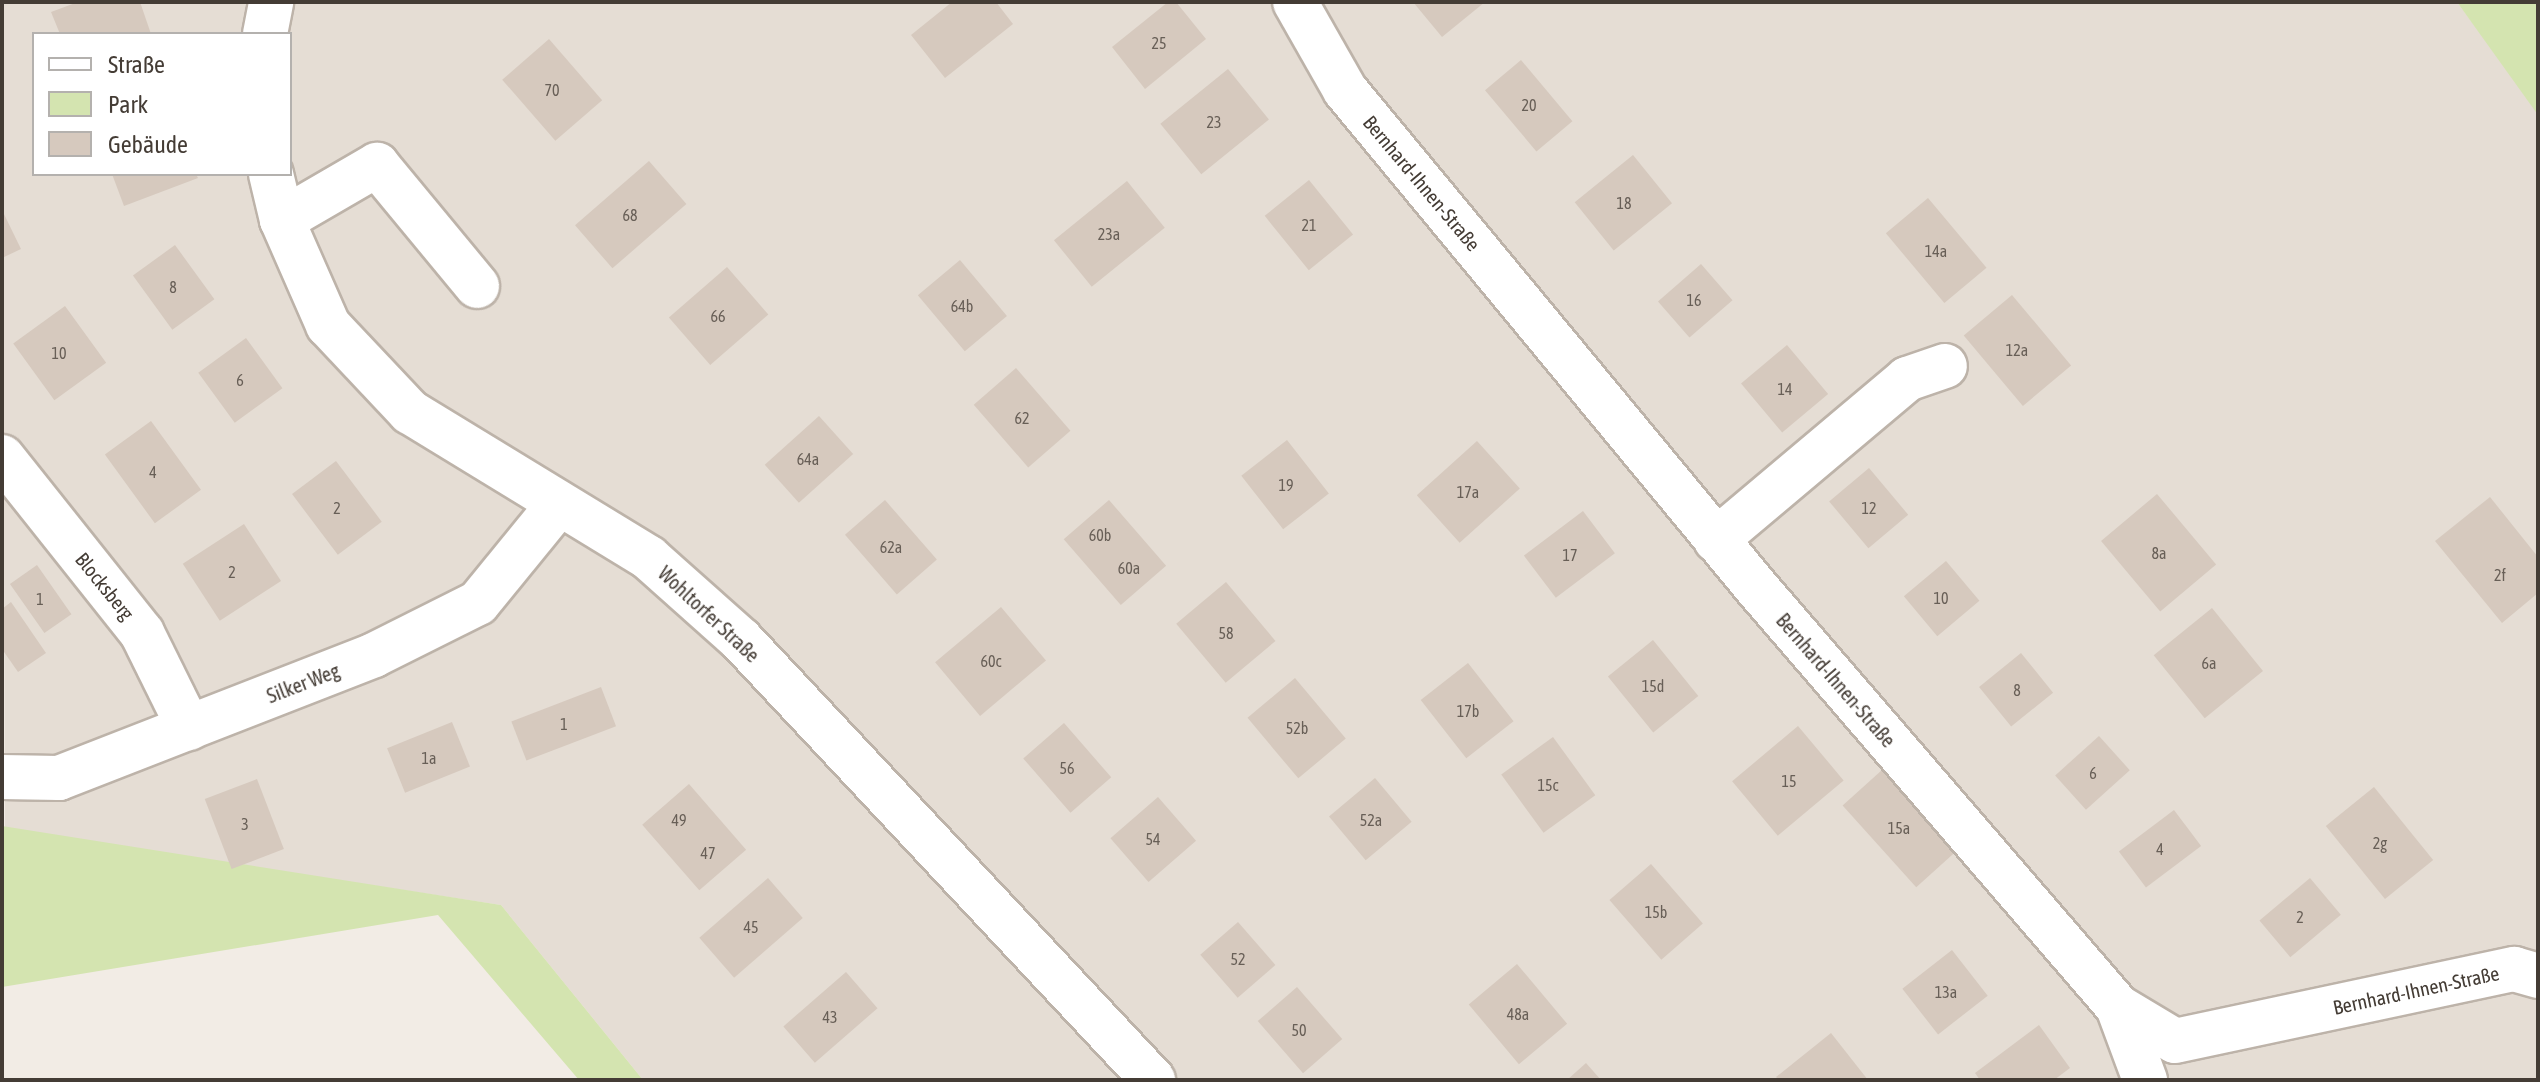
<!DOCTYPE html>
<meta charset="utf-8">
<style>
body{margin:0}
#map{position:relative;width:2540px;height:1082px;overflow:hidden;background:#f2ece5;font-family:"Asap Condensed",sans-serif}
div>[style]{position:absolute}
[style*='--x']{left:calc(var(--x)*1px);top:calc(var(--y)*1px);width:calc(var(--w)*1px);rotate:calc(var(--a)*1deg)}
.residential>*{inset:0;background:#e5ddd4}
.green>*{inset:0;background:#d4e4b0}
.building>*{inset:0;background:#d6c9be;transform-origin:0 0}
.roads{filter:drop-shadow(2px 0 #bdb3a9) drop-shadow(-2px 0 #bdb3a9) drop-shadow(0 2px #bdb3a9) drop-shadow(0 -2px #bdb3a9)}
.minor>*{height:44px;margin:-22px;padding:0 22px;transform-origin:22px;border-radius:22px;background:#fff}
span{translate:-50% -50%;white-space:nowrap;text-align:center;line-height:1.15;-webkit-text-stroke:6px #fff;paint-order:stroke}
.number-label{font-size:16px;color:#685f57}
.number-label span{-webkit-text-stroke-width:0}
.street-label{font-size:20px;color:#443c35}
.frame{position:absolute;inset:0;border:4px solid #443c35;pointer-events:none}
.legend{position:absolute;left:32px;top:32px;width:260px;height:144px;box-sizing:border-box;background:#fff;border:2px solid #b4b1ae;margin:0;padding:10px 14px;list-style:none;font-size:24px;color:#443c35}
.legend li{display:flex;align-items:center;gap:16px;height:40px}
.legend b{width:40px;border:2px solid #b4b1ae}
</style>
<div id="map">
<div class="residential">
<i style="clip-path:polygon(evenodd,2px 2px,2457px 2px,2538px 111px,2538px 1080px,643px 1080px,501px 905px,5px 829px,2px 2px,34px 34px,290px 34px,290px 174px,34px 174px,34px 34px)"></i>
</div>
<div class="green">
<i style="clip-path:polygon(2457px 2px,2538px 2px,2538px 115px)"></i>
<i style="clip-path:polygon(2px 826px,501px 905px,643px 1080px,579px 1080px,438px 915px,2px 987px)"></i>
</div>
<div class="building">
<i style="clip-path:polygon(78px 2px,140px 2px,151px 34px,60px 34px,51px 12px)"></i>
<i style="clip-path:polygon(952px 2px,996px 2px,1013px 24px,945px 78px,911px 35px)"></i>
<i style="clip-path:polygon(1168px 2px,1176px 2px,1206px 39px,1145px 89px,1112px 47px)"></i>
<i style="clip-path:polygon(1413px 2px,1485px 2px,1442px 37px)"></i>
<i style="left:549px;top:39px;width:81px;height:62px;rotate:49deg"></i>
<i style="left:1521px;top:60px;width:80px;height:47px;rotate:50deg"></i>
<i style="left:1228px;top:69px;width:65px;height:87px;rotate:51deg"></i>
<i style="left:1633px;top:155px;width:62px;height:75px;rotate:51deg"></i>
<i style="left:649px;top:161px;width:57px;height:98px;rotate:49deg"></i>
<i style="clip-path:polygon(112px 174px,196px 174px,198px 178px,124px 206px)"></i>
<i style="left:1309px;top:180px;width:70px;height:57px;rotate:51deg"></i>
<i style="left:1127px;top:181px;width:60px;height:94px;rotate:51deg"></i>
<i style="left:1928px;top:198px;width:91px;height:55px;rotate:50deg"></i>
<i style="clip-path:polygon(2px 210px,21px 249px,2px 258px)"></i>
<i style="left:175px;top:245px;width:67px;height:52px;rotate:54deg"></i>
<i style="left:960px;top:260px;width:73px;height:55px;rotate:50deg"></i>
<i style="left:1701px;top:264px;width:48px;height:57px;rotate:49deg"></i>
<i style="left:727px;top:267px;width:63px;height:77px;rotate:49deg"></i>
<i style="left:2012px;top:295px;width:92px;height:63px;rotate:50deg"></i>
<i style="left:65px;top:306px;width:70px;height:64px;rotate:54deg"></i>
<i style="left:246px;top:338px;width:62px;height:59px;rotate:54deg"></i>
<i style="left:1787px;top:345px;width:64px;height:60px;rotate:50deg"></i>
<i style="left:1016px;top:368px;width:83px;height:56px;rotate:49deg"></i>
<i style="left:819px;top:416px;width:51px;height:73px;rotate:48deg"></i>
<i style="left:151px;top:421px;width:85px;height:57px;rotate:54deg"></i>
<i style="left:1287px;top:440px;width:68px;height:58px;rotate:52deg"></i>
<i style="left:1477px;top:441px;width:64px;height:81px;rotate:48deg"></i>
<i style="left:336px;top:461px;width:76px;height:55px;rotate:53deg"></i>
<i style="left:1869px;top:468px;width:61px;height:52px;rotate:50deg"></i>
<i style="left:2157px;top:494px;width:92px;height:73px;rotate:50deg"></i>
<i style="clip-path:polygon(2490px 497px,2538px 557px,2538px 593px,2502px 623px,2435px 541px)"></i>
<i style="left:885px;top:500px;width:79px;height:53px;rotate:49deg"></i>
<i style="left:1109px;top:500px;width:87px;height:60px;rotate:49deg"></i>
<i style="left:1583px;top:511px;width:53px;height:74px;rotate:53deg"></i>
<i style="left:244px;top:524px;width:68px;height:73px;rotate:57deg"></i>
<i style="left:1946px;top:561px;width:52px;height:55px;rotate:50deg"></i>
<i style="left:37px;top:565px;width:60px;height:33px;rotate:55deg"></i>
<i style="left:1226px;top:582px;width:77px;height:65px;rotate:50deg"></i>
<i style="clip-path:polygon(11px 602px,46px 653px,18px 672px,2px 649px,2px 609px)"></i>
<i style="left:1001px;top:607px;width:70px;height:86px;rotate:50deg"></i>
<i style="left:2212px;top:608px;width:81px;height:75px;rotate:51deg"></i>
<i style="left:1653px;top:640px;width:72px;height:58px;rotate:51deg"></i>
<i style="left:2021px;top:653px;width:51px;height:54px;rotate:51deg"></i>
<i style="left:1468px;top:663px;width:74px;height:60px;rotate:52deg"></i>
<i style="left:1295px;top:678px;width:79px;height:62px;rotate:50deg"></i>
<i style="left:601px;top:687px;width:42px;height:96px;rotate:69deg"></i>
<i style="left:452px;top:722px;width:48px;height:70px;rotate:68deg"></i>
<i style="left:1064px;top:723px;width:72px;height:54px;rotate:49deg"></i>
<i style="left:1798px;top:726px;width:71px;height:86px;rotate:50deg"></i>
<i style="left:2099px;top:736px;width:46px;height:59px;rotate:48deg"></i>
<i style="left:1553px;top:737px;width:72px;height:64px;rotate:54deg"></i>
<i style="left:1882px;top:770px;width:110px;height:53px;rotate:48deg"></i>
<i style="left:1375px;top:778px;width:57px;height:60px;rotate:50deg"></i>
<i style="left:257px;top:779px;width:75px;height:56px;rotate:69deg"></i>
<i style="left:689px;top:784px;width:87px;height:62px;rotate:49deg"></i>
<i style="left:2374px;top:787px;width:94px;height:62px;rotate:51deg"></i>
<i style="left:1158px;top:797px;width:58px;height:63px;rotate:49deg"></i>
<i style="left:2174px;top:810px;width:45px;height:69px;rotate:53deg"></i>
<i style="left:1651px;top:864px;width:79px;height:55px;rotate:49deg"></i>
<i style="left:768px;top:878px;width:53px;height:91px;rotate:49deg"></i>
<i style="left:2310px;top:878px;width:48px;height:66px;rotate:50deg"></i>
<i style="left:1238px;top:922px;width:57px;height:50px;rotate:49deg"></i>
<i style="left:1952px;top:950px;width:58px;height:63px;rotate:52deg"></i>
<i style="left:1517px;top:964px;width:78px;height:63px;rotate:50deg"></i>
<i style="left:846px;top:972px;width:48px;height:83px;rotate:49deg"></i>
<i style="left:1297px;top:987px;width:69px;height:52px;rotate:49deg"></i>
<i style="clip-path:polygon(2039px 1025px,2070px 1068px,2054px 1080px,1980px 1080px,1975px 1073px)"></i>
<i style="clip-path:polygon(1831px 1033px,1868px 1080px,1779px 1080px,1776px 1077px)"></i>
<i style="clip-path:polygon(1586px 1063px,1601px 1080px,1567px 1080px)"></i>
</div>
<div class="roads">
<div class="minor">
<i style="--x:1295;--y:2;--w:101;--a:60.4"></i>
<i style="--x:1345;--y:90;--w:645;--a:50.41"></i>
<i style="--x:1756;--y:587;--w:554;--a:49.24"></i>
<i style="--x:2118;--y:1007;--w:66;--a:30.8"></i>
<i style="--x:2175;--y:1041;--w:347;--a:-12"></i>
<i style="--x:2514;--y:969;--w:25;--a:16"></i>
<i style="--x:265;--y:34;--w:33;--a:-79"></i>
<i style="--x:271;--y:174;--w:47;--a:76.6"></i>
<i style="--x:282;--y:220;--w:115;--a:66.3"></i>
<i style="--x:328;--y:325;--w:120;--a:46.7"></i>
<i style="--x:410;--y:412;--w:280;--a:31.4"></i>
<i style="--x:649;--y:558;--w:123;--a:41.7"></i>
<i style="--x:741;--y:640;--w:603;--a:46.88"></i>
<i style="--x:282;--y:220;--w:110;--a:-30.1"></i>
<i style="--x:377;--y:165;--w:157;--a:50.4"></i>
<i style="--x:2;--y:457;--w:225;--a:51.5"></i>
<i style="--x:142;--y:633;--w:106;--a:63.7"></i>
<i style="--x:1716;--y:540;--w:250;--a:-40.1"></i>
<i style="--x:1907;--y:379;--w:40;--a:-18.9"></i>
<i style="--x:2;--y:777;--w:57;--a:1"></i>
<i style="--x:59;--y:778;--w:338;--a:-21.3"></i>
<i style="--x:374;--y:655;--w:116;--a:-26.6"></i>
<i style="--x:478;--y:603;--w:127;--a:-50.8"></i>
<i style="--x:2118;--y:1007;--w:78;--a:69.7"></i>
</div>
</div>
<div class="number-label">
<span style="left:1159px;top:43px">25</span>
<span style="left:552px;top:90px">70</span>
<span style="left:1529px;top:105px">20</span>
<span style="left:1214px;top:122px">23</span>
<span style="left:1624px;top:203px">18</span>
<span style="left:630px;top:215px">68</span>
<span style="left:1309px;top:225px">21</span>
<span style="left:1109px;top:234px">23a</span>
<span style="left:1936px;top:251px">14a</span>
<span style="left:173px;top:287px">8</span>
<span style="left:1694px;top:300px">16</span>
<span style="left:962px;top:306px">64b</span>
<span style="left:718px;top:316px">66</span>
<span style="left:2017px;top:350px">12a</span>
<span style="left:59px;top:353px">10</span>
<span style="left:240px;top:380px">6</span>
<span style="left:1785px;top:389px">14</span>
<span style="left:1022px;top:418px">62</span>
<span style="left:808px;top:459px">64a</span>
<span style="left:153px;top:472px">4</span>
<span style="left:1286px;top:485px">19</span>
<span style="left:1468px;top:492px">17a</span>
<span style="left:337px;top:508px">2</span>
<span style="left:1869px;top:508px">12</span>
<span style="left:1100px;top:535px">60b</span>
<span style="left:891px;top:547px">62a</span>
<span style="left:2159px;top:553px">8a</span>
<span style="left:1570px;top:555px">17</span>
<span style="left:1129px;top:568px">60a</span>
<span style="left:232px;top:572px">2</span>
<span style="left:2500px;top:575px">2f</span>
<span style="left:1941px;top:598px">10</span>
<span style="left:40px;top:599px">1</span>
<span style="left:1226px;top:633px">58</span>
<span style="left:991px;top:661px">60c</span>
<span style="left:2209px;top:663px">6a</span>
<span style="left:1653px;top:686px">15d</span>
<span style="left:2017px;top:690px">8</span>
<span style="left:1468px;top:711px">17b</span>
<span style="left:564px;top:724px">1</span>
<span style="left:1297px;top:728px">52b</span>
<span style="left:429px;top:758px">1a</span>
<span style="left:1067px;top:768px">56</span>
<span style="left:2093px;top:773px">6</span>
<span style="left:1789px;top:781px">15</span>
<span style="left:1548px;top:785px">15c</span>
<span style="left:679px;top:820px">49</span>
<span style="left:1371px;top:820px">52a</span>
<span style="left:245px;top:824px">3</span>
<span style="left:1899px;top:828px">15a</span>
<span style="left:1153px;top:839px">54</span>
<span style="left:2380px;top:843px">2g</span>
<span style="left:2160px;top:849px">4</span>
<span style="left:708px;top:853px">47</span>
<span style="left:1656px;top:912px">15b</span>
<span style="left:2300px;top:917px">2</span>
<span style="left:751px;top:927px">45</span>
<span style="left:1238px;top:959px">52</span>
<span style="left:1946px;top:992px">13a</span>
<span style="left:1518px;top:1014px">48a</span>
<span style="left:830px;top:1017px">43</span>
<span style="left:1299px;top:1030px">50</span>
</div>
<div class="street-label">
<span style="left:1422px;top:183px;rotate:50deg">Bernhard-Ihnen-Straße</span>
<span style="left:105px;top:586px;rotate:51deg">Blocksberg</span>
<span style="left:709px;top:614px;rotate:43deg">Wohltorfer Straße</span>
<span style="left:1836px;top:680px;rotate:49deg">Bernhard-Ihnen-Straße</span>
<span style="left:303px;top:683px;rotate:-21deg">Silker Weg</span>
<span style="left:2416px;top:990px;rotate:-12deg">Bernhard-Ihnen-Straße</span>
</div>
<div class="frame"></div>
<ul class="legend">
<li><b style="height:10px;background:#fff"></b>Straße</li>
<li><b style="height:22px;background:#d4e4b0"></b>Park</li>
<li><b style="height:22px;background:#d6c9be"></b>Gebäude</li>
</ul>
</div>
